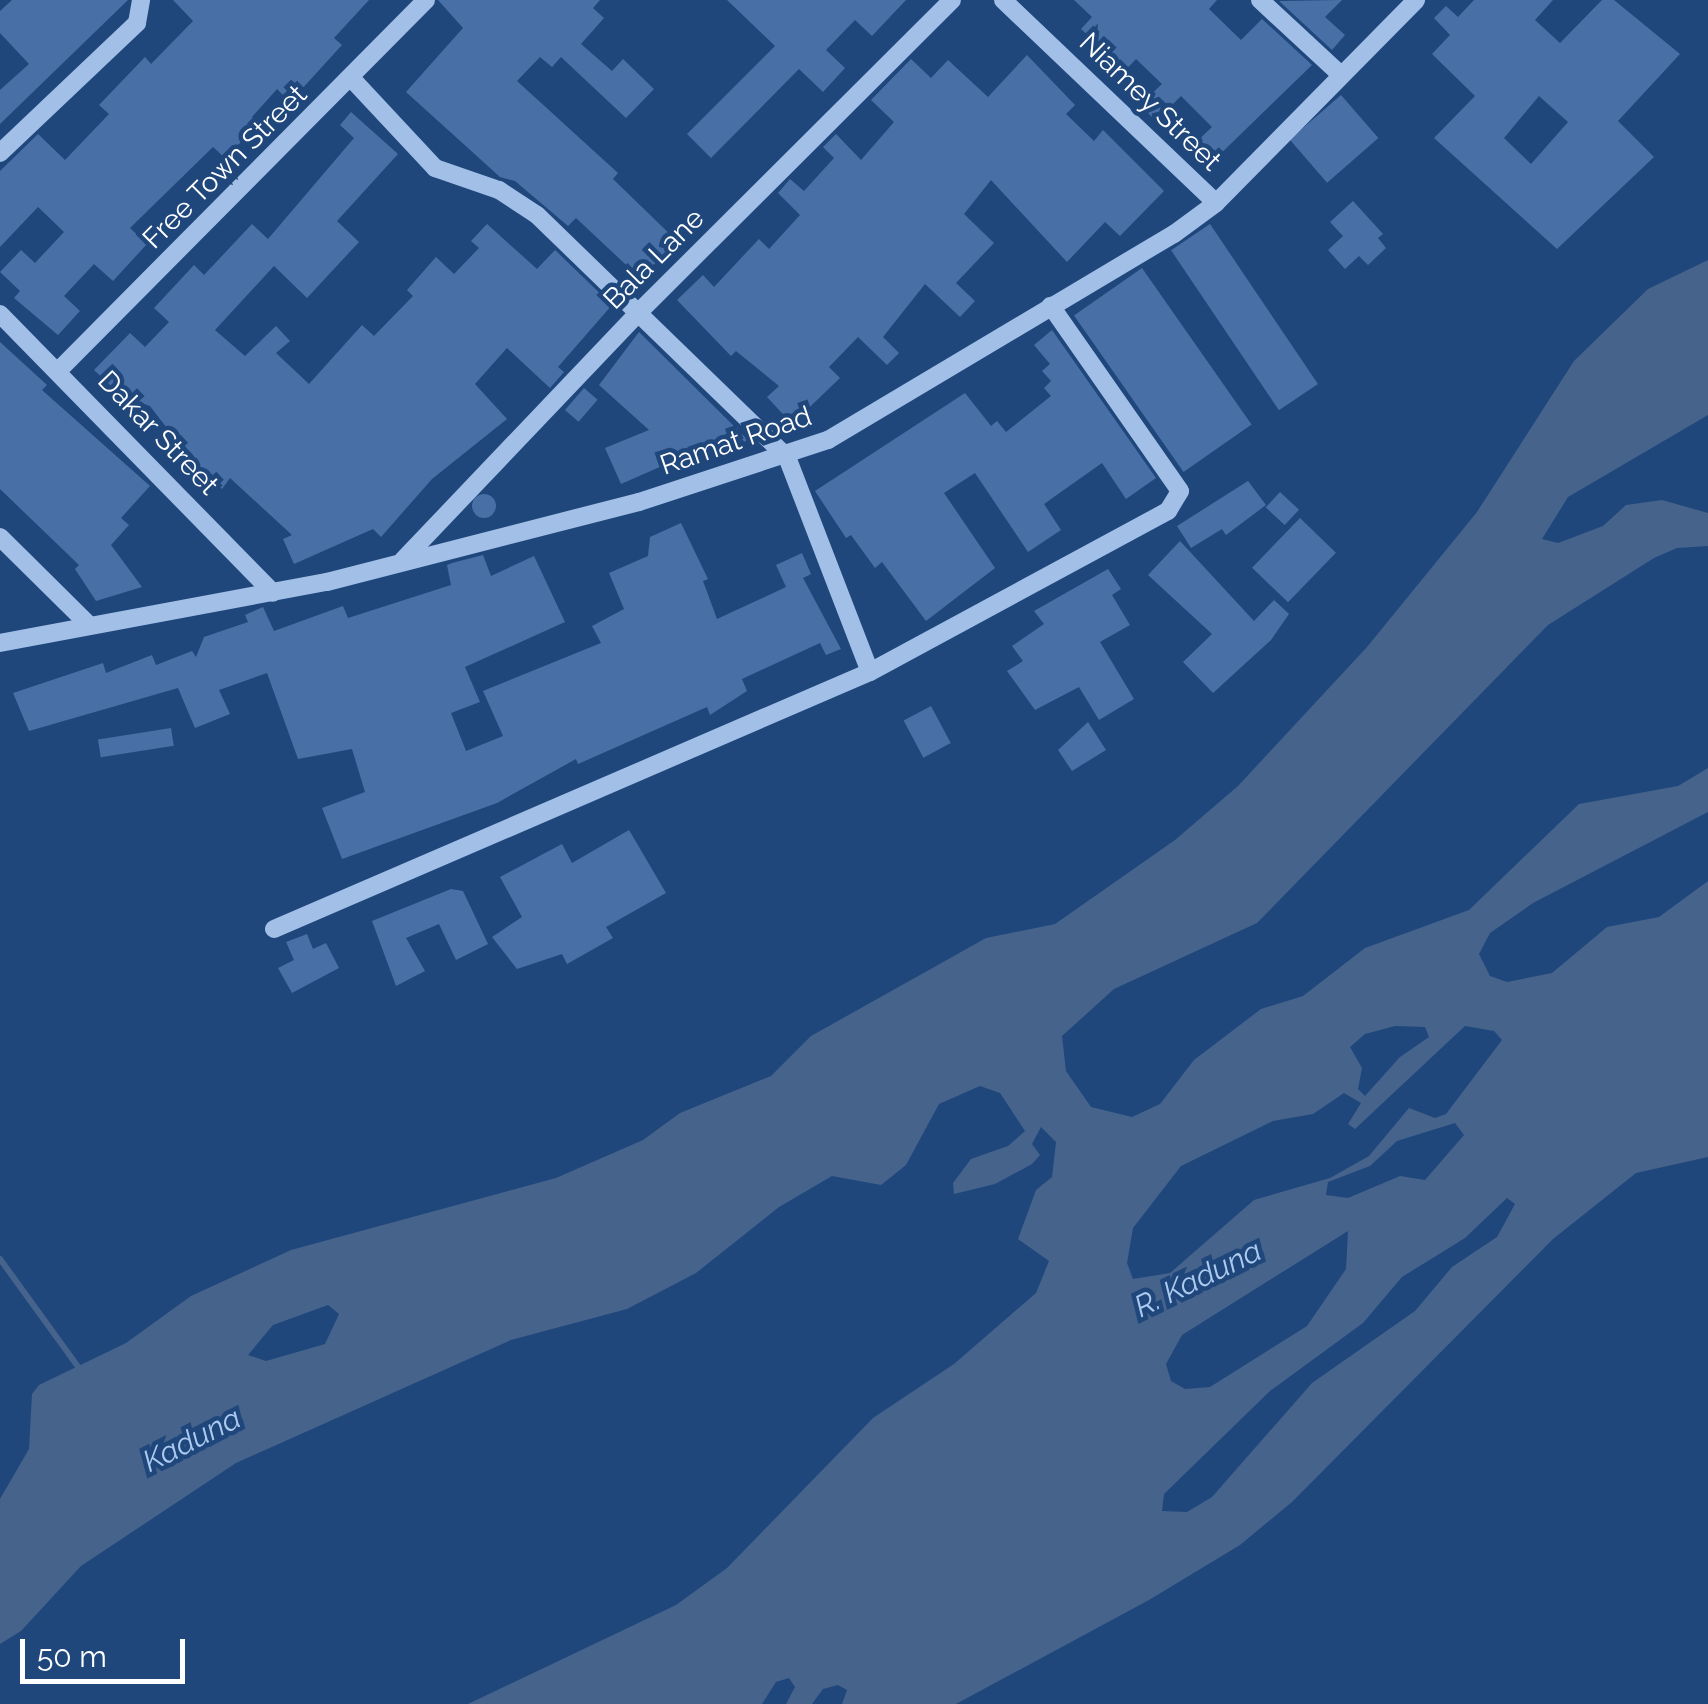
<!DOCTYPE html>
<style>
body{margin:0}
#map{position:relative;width:1708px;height:1704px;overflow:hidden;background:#1f477c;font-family:Raleway,sans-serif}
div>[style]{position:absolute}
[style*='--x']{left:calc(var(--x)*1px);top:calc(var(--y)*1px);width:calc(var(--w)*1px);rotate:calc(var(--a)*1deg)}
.water>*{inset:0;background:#46638b}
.stream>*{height:6px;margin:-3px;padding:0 3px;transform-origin:3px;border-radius:3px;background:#46638b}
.building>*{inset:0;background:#4870a6;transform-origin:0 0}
.round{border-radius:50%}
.minor>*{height:18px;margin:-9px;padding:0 9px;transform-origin:9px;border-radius:9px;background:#a2c0e7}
span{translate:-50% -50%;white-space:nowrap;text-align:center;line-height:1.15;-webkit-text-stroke:9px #1f477c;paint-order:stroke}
.street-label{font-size:28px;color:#fff}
.water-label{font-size:30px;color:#adcaef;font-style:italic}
.scale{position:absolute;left:20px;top:1639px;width:165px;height:45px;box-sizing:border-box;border:5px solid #fff;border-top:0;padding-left:12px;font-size:30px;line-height:35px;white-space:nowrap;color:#fff;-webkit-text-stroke:8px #1f477c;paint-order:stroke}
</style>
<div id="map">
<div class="water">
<i style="clip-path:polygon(evenodd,1708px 260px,1708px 415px,1568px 497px,1542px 539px,1558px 543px,1603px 526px,1626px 505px,1662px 500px,1708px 513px,1708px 546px,1677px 548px,1654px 558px,1548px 625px,1257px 923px,1114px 989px,1062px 1036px,1066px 1071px,1091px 1107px,1132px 1117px,1160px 1104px,1194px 1060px,1261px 1009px,1303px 996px,1365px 948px,1469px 910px,1579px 804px,1678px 786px,1708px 768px,1708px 812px,1533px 903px,1490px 933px,1479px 954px,1490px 976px,1507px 982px,1552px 973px,1607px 927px,1659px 917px,1708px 881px,1708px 1157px,1636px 1173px,1553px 1239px,1292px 1502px,1240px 1545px,1149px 1600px,956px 1704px,842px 1704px,847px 1690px,838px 1685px,823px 1689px,812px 1704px,786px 1704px,795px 1687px,789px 1678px,776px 1682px,762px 1704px,468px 1704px,676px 1605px,727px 1568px,873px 1418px,954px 1364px,1036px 1293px,1049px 1261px,1018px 1239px,1036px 1190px,1052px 1177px,1056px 1142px,1041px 1127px,1032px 1144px,1040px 1155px,1032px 1164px,995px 1184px,954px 1194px,953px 1183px,971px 1159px,1008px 1146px,1025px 1131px,1000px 1093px,980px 1086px,939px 1104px,906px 1165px,881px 1185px,832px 1176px,779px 1207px,696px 1273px,627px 1309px,511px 1340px,236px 1463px,81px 1566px,21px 1631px,0 1644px,0 1499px,29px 1449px,32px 1394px,39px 1385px,126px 1343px,191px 1296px,291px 1250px,556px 1178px,643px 1140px,680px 1113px,771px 1076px,811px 1036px,986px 938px,1055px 924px,1175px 840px,1238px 786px,1367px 647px,1477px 512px,1574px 361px,1648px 289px,1708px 260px,1395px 1026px,1425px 1027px,1429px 1037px,1400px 1057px,1365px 1096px,1358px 1089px,1362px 1068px,1350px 1047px,1365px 1034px,1395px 1026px,1708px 260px,1465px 1026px,1494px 1031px,1502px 1040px,1446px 1114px,1435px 1118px,1409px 1108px,1369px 1156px,1330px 1178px,1254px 1200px,1170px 1273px,1133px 1279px,1127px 1263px,1133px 1228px,1181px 1166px,1273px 1121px,1313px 1114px,1344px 1093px,1361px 1103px,1348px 1124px,1355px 1129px,1465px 1026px,1708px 260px,1455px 1123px,1464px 1135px,1425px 1180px,1400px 1176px,1348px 1198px,1326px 1195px,1328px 1182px,1370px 1166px,1397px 1141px,1455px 1123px,1708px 260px,1507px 1198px,1515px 1204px,1497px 1237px,1452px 1267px,1415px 1311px,1312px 1383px,1212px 1497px,1187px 1512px,1162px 1511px,1164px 1494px,1270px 1391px,1363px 1323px,1402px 1277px,1465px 1238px,1507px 1198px,1708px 260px,1348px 1231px,1346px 1269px,1307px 1326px,1210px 1387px,1185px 1389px,1171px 1381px,1166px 1364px,1182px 1335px,1348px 1231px,1708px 260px,328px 1305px,339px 1314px,325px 1344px,266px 1361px,248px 1355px,273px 1325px,328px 1305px)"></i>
</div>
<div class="stream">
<i style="--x:0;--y:1259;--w:143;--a:54.1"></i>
</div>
<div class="building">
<i style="clip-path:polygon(12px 0,128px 0,0 124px,0 90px,29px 64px,0 33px,0 11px)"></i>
<i style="clip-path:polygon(173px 0,369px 0,334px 38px,342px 45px,290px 102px,277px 89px,252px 117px,259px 124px,225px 158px,213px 147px,130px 228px,147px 244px,113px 281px,94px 264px,64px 296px,80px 311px,58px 335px,14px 298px,20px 291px,0 272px,21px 250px,35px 263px,64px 232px,38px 207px,0 247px,0 171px,38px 134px,65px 160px,109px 114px,99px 105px,145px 57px,151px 64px,193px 21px)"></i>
<i style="clip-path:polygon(438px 0,600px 0,593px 8px,604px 18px,581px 44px,612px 71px,623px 59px,654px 89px,626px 118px,561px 57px,552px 67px,540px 57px,517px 81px,618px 173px,613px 179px,678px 242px,640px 278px,576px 218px,568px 226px,515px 181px,500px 177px,406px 92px,463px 28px)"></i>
<i style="clip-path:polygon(727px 0,906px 0,872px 36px,855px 20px,826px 50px,845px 68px,823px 92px,799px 69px,711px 158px,687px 134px,775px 46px)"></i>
<i style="clip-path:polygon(1074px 0,1217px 0,1209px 9px,1241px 40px,1262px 19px,1312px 65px,1206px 168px,1188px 150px,1212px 127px,1181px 96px,1156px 121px,1140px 105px,1162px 84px,1136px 59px,1117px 79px,1102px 64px,1110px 55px,1081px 29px,1092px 17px)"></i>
<i style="clip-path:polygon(1342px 0,1325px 17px,1345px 35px,1332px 50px,1279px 1px)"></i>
<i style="clip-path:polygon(evenodd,1474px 0,1553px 0,1535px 20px,1560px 43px,1602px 0,1614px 0,1680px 54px,1618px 121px,1654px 157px,1557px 249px,1434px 138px,1475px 96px,1432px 54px,1450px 35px,1434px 18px,1446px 6px,1458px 17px,1474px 0,1539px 96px,1568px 122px,1531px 164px,1504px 138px,1539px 96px)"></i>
<i style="clip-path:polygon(1027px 55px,1075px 105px,1066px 114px,1094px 141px,1103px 130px,1164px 191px,1120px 236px,1105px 222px,1067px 262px,991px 180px,964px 214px,994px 243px,956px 283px,975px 301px,960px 317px,925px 284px,883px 337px,899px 353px,887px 365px,858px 337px,829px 367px,840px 378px,792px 424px,767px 397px,779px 386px,736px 351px,731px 356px,677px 300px,703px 275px,714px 287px,759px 239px,769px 249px,800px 215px,778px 193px,790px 179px,804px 191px,834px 158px,823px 147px,836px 134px,861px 160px,894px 122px,871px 100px,911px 59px,931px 78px,948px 60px,988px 97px)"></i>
<i style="left:1341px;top:95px;width:57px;height:68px;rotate:49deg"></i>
<i style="clip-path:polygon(351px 112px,398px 154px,337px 221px,359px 242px,307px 298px,274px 266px,215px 330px,245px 356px,276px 326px,290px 341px,276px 353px,309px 384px,362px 325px,374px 336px,413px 296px,407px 290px,436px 257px,454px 274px,479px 248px,471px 241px,487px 224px,537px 269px,555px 250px,612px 305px,558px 367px,564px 372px,550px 388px,507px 348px,475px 384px,507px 419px,432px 479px,381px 537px,373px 529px,294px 564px,283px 539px,292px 535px,230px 478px,222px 489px,199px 470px,150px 406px,139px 402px,134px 407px,94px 370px,130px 333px,145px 347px,169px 322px,154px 308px,194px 265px,204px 275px,252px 224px,268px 239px,354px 138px,340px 125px)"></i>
<i style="clip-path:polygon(1353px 201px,1383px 234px,1378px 238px,1386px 248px,1368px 265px,1359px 256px,1345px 269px,1328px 250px,1343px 236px,1330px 222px)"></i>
<i style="left:1210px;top:224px;width:193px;height:47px;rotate:56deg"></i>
<i style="left:1142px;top:268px;width:191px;height:83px;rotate:55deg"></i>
<i style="clip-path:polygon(1052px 330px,1156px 478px,1126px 499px,1102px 463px,1044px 504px,1061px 530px,1028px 552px,975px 473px,944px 493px,995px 568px,926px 621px,882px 562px,875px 568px,851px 535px,846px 538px,815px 491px,965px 393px,991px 426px,997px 421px,1006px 432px,1051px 396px,1044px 388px,1051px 381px,1042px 371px,1050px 364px,1034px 345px)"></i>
<i style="clip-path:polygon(639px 332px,748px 440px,684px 470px,678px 459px,621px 484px,605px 448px,649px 430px,599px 385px)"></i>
<i style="clip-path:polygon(0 342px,47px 385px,42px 390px,150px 486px,121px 518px,129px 525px,111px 545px,142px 587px,96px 601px,75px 569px,79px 565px,0 489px)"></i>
<i style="left:584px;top:388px;width:18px;height:29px;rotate:41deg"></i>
<i style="clip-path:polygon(1248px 481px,1266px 505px,1226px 535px,1222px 529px,1191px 548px,1177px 526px)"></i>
<i style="left:1280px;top:492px;width:26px;height:21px;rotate:43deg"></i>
<i class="round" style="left:472px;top:494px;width:24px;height:24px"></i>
<i style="left:1300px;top:518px;width:50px;height:69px;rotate:44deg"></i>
<i style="clip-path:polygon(681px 523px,708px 579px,703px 581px,717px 619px,786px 587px,776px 565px,802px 553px,811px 574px,803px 578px,841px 649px,826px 655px,820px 643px,742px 679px,747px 691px,710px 715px,707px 707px,578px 764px,576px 759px,497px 803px,342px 859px,322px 808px,365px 792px,352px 749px,298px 759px,267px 673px,219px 690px,230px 714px,195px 728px,178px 688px,29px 731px,13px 693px,103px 663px,106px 673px,152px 655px,156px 665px,192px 651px,196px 657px,204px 637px,248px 622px,245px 615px,263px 607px,274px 631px,343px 606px,348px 618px,451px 585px,447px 565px,452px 563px,483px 555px,491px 576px,534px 556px,565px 622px,465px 667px,480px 702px,451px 713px,466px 751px,503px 736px,483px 691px,601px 643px,592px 626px,624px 609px,609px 573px,648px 556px,650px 537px)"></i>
<i style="clip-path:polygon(1180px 541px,1254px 621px,1274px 600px,1289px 614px,1271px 640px,1213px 693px,1183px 662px,1212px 634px,1148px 575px)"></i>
<i style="clip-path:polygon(1108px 569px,1121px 589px,1112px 595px,1130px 625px,1100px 642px,1134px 699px,1099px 720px,1079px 687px,1035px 710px,1007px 671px,1023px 661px,1012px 646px,1044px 624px,1034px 611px)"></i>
<i style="left:931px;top:706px;width:42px;height:31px;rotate:62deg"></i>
<i style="clip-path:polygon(1088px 722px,1106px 750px,1072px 771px,1058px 750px)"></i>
<i style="left:171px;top:728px;width:18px;height:74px;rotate:81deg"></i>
<i style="clip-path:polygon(629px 830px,666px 893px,606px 927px,613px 938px,567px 964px,562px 954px,517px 969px,492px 937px,522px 917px,500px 877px,562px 844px,572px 863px)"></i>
<i style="clip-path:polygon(451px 889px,463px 891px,488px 944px,456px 960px,439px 924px,406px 938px,425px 971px,396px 986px,372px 921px)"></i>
<i style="clip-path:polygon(307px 934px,313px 949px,326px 943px,339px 968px,292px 993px,278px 968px,294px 960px,286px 942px)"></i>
</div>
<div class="minor">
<i style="--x:1003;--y:0;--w:294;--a:43.6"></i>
<i style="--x:1260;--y:0;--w:110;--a:42.8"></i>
<i style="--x:352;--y:79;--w:122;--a:47"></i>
<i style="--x:435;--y:168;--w:68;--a:19"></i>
<i style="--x:499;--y:190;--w:45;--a:33.3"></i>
<i style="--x:537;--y:215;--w:348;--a:44.1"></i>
<i style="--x:787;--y:457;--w:230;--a:68.9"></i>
<i style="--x:0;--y:153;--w:189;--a:-43.5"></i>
<i style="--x:137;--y:23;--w:23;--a:-80"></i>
<i style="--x:0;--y:314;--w:390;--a:45.6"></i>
<i style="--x:59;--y:370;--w:521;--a:-45.23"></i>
<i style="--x:0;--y:537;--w:125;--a:44.7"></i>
<i style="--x:403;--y:560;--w:338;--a:-46.4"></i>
<i style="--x:636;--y:315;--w:446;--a:-44.9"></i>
<i style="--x:0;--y:643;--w:333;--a:-10.6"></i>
<i style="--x:327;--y:582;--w:322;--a:-14.4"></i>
<i style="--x:639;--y:502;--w:199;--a:-18.2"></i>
<i style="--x:828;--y:440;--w:403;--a:-30.8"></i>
<i style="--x:1174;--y:234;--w:52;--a:-36.4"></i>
<i style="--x:1216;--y:203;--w:285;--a:-45.4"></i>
<i style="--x:274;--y:929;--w:649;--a:-23.33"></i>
<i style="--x:870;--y:672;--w:339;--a:-28.4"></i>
<i style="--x:1168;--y:511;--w:23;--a:-59"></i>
<i style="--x:1180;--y:491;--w:226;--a:-124.9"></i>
</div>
<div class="street-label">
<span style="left:1150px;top:102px;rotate:44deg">Niamey Street</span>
<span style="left:225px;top:167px;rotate:-45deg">Free Town Street</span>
<span style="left:654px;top:259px;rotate:-45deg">Bala Lane</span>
<span style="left:158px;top:433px;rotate:46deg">Dakar Street</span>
<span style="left:736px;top:441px;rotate:-19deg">Ramat Road</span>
</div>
<div class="water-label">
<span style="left:1198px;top:1279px;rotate:-26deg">R. Kaduna</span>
<span style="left:192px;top:1440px;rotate:-27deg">Kaduna</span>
</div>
<div class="scale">50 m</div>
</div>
